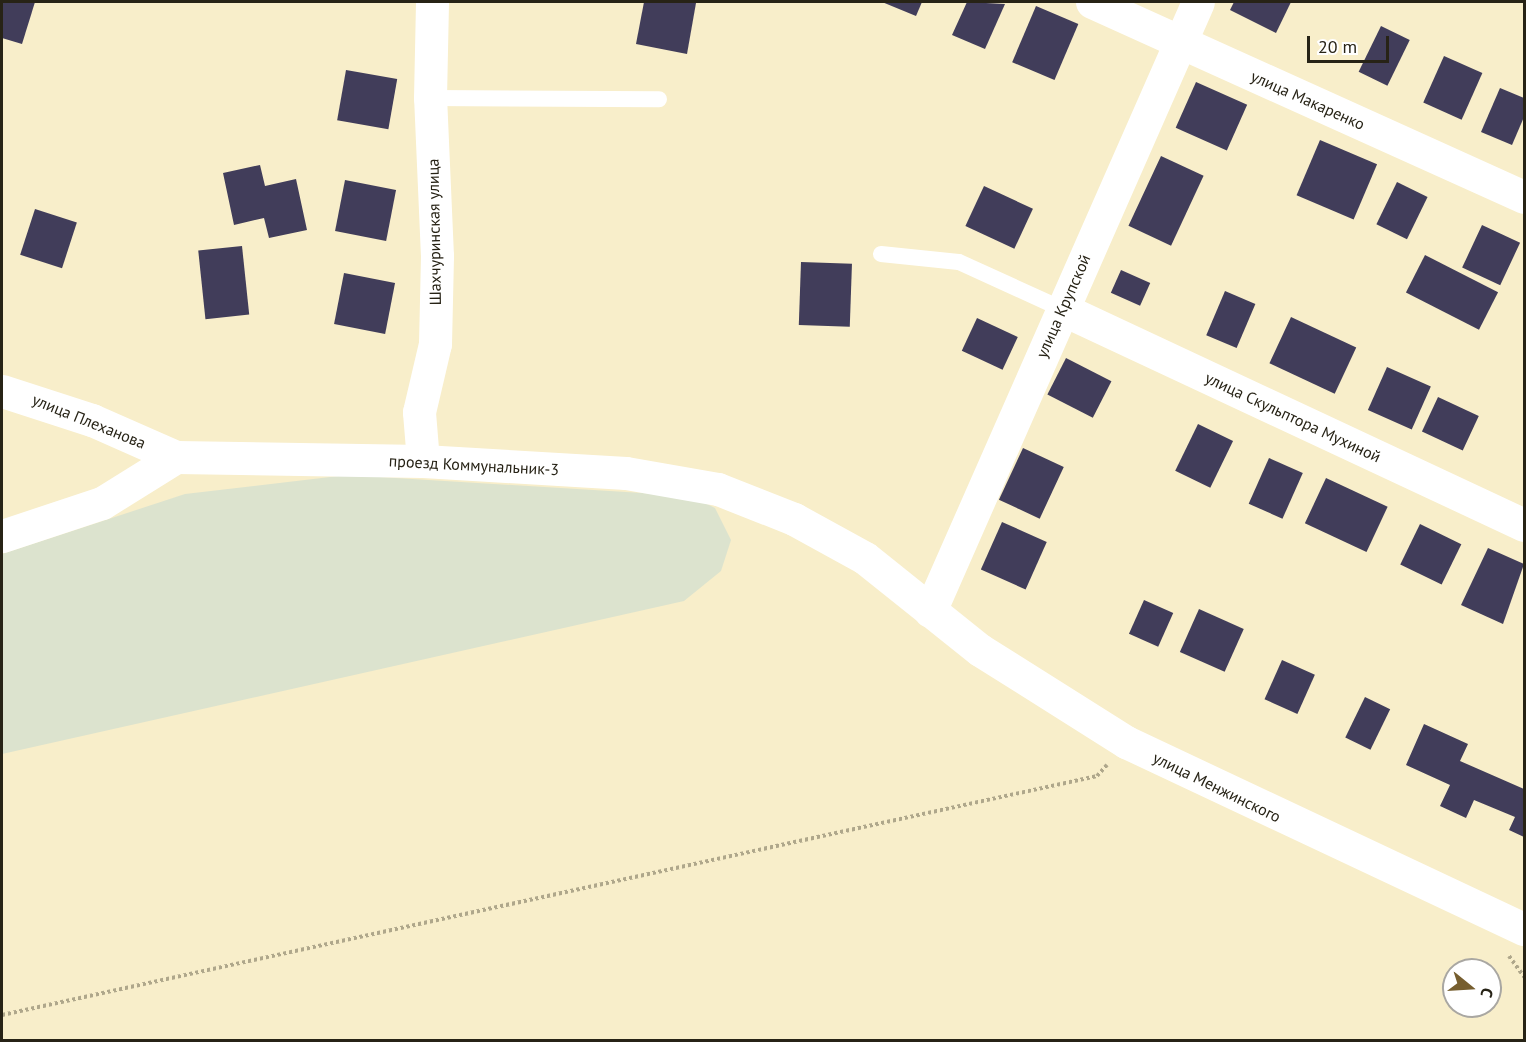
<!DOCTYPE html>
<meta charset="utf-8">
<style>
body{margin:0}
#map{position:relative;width:1526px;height:1042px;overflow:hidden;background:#f8eeca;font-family:"PT Sans",sans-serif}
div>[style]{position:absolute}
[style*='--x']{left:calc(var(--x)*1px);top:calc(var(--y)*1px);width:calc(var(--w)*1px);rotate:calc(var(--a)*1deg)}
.green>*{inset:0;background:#dce3ce}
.building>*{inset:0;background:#413d5a;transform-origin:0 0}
.path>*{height:4px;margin-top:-2px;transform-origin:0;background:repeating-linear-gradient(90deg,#afa78b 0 3px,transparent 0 6px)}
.service>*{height:16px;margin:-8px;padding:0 8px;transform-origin:8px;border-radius:8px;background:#fff}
.minor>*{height:33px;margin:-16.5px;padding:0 16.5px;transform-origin:16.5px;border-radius:16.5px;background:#fff}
span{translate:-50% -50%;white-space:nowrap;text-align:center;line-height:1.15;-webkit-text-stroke:6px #fff;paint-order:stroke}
.street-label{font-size:16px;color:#272316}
.frame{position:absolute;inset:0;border:3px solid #272316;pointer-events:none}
.north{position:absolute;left:1442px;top:958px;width:60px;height:60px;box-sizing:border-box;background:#fff;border:2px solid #a9a7a2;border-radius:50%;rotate:108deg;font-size:16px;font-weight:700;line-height:24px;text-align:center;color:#272316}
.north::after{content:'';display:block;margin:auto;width:21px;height:27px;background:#765e2f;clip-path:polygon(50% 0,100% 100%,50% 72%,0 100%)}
.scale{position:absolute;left:1307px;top:36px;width:82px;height:27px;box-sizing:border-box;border:3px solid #272316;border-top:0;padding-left:8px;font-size:18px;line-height:21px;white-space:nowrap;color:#272316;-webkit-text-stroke:4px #fff;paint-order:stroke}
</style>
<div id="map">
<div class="green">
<i style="clip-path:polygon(347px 475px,691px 496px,715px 508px,731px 540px,721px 571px,684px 601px,2px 754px,2px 554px,185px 494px)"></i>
</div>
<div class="building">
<i style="clip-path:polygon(2px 2px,35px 2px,22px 44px,2px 38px)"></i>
<i style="clip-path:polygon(644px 2px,696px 3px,687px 54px,636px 44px)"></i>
<i style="clip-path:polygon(882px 2px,922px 2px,916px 16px)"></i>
<i style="clip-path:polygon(967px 2px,1005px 4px,985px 49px,952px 35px)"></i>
<i style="clip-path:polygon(1234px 2px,1291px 2px,1276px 33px,1230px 10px)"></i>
<i style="left:1036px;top:6px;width:46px;height:61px;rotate:23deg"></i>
<i style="left:1381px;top:26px;width:32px;height:51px;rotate:26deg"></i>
<i style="left:1444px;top:56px;width:42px;height:51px;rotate:24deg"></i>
<i style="left:346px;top:70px;width:52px;height:51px;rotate:10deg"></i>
<i style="left:1196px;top:82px;width:56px;height:50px;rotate:24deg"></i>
<i style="clip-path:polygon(1500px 88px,1524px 98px,1524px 117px,1512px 145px,1481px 132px)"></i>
<i style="left:1320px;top:140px;width:62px;height:60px;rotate:23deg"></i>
<i style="left:1161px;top:156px;width:47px;height:77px;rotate:25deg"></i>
<i style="clip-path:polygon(260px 165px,265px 186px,296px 179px,307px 230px,269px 238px,264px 218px,234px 225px,223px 173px)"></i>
<i style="left:345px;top:180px;width:52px;height:52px;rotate:11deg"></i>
<i style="left:1397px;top:182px;width:34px;height:47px;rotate:26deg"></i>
<i style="left:984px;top:186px;width:54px;height:44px;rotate:25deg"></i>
<i style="left:35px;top:209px;width:44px;height:48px;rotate:18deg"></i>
<i style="left:1482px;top:225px;width:42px;height:47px;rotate:25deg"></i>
<i style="left:242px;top:246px;width:69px;height:44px;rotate:84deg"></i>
<i style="left:1425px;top:255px;width:82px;height:42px;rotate:27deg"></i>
<i style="left:801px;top:262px;width:51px;height:63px;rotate:2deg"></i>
<i style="left:1121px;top:270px;width:32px;height:25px;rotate:24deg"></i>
<i style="left:344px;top:273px;width:52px;height:52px;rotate:11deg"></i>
<i style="left:1225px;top:291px;width:33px;height:48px;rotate:23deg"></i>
<i style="left:1291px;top:317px;width:72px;height:51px;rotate:25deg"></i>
<i style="left:977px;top:318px;width:45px;height:36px;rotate:25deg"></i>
<i style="left:1066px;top:358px;width:51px;height:41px;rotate:27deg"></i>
<i style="left:1387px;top:367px;width:48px;height:47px;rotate:24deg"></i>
<i style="left:1438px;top:397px;width:45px;height:38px;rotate:25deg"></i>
<i style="left:1198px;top:424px;width:39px;height:52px;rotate:26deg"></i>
<i style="left:1023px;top:448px;width:45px;height:57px;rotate:25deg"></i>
<i style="left:1269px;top:458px;width:37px;height:50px;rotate:24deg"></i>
<i style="left:1326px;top:478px;width:68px;height:50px;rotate:25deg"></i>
<i style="left:1002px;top:522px;width:49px;height:52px;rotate:24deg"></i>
<i style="left:1420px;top:524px;width:46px;height:45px;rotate:26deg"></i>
<i style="clip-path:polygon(1488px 548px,1524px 564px,1503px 624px,1461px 605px)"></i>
<i style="left:1144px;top:600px;width:32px;height:37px;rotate:24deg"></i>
<i style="left:1199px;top:609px;width:49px;height:47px;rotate:24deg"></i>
<i style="left:1282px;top:660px;width:36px;height:43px;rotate:24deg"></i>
<i style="left:1365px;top:697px;width:28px;height:45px;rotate:26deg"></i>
<i style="clip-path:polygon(1424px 724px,1468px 744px,1460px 761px,1524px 789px,1524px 837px,1509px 830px,1515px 817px,1474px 800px,1466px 818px,1440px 806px,1450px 785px,1406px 765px)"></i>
</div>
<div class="path">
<i style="--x:1509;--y:956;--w:26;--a:54"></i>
<i style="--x:2;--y:1015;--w:1121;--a:-12.31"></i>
<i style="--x:1097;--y:776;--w:15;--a:-48"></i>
</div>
<div class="service">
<i style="--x:430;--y:98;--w:229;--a:0.3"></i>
<i style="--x:881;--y:254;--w:78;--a:5.9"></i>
<i style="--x:959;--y:262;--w:113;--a:24.5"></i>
</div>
<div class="minor">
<i style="--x:1092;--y:2;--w:474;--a:24.3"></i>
<i style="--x:1062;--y:309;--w:510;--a:25.06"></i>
<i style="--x:2;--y:391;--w:95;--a:17.9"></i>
<i style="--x:92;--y:420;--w:92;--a:23.8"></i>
<i style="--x:423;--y:461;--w:49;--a:-94.7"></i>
<i style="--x:419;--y:412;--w:70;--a:-76.8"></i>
<i style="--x:435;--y:344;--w:88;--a:-88.7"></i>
<i style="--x:437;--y:256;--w:158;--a:-92.5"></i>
<i style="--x:430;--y:98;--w:96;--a:-88.8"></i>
<i style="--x:2;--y:536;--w:105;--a:-18.3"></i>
<i style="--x:102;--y:503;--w:87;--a:-31.9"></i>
<i style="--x:176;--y:457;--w:247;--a:0.9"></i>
<i style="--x:423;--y:461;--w:203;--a:3.4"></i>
<i style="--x:626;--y:473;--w:93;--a:9.9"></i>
<i style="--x:718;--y:489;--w:82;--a:21.5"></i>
<i style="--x:794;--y:519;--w:81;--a:28.8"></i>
<i style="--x:865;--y:558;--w:147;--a:38.7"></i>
<i style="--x:980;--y:650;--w:173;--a:32.2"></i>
<i style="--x:1126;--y:742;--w:440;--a:25.2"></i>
<i style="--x:930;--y:611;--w:665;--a:-66.25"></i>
</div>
<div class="street-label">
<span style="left:1308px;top:100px;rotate:24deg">улица Макаренко</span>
<span style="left:434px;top:232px;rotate:-91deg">Шахчуринская улица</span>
<span style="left:1063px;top:306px;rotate:-66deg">улица Крупской</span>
<span style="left:1293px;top:417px;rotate:25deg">улица Скульптора Мухиной</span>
<span style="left:89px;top:421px;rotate:22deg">улица Плеханова</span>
<span style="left:474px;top:465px;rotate:3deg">проезд Коммунальник-3</span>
<span style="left:1217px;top:787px;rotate:26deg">улица Менжинского</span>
</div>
<div class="frame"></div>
<div class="north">С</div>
<div class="scale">20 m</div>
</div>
